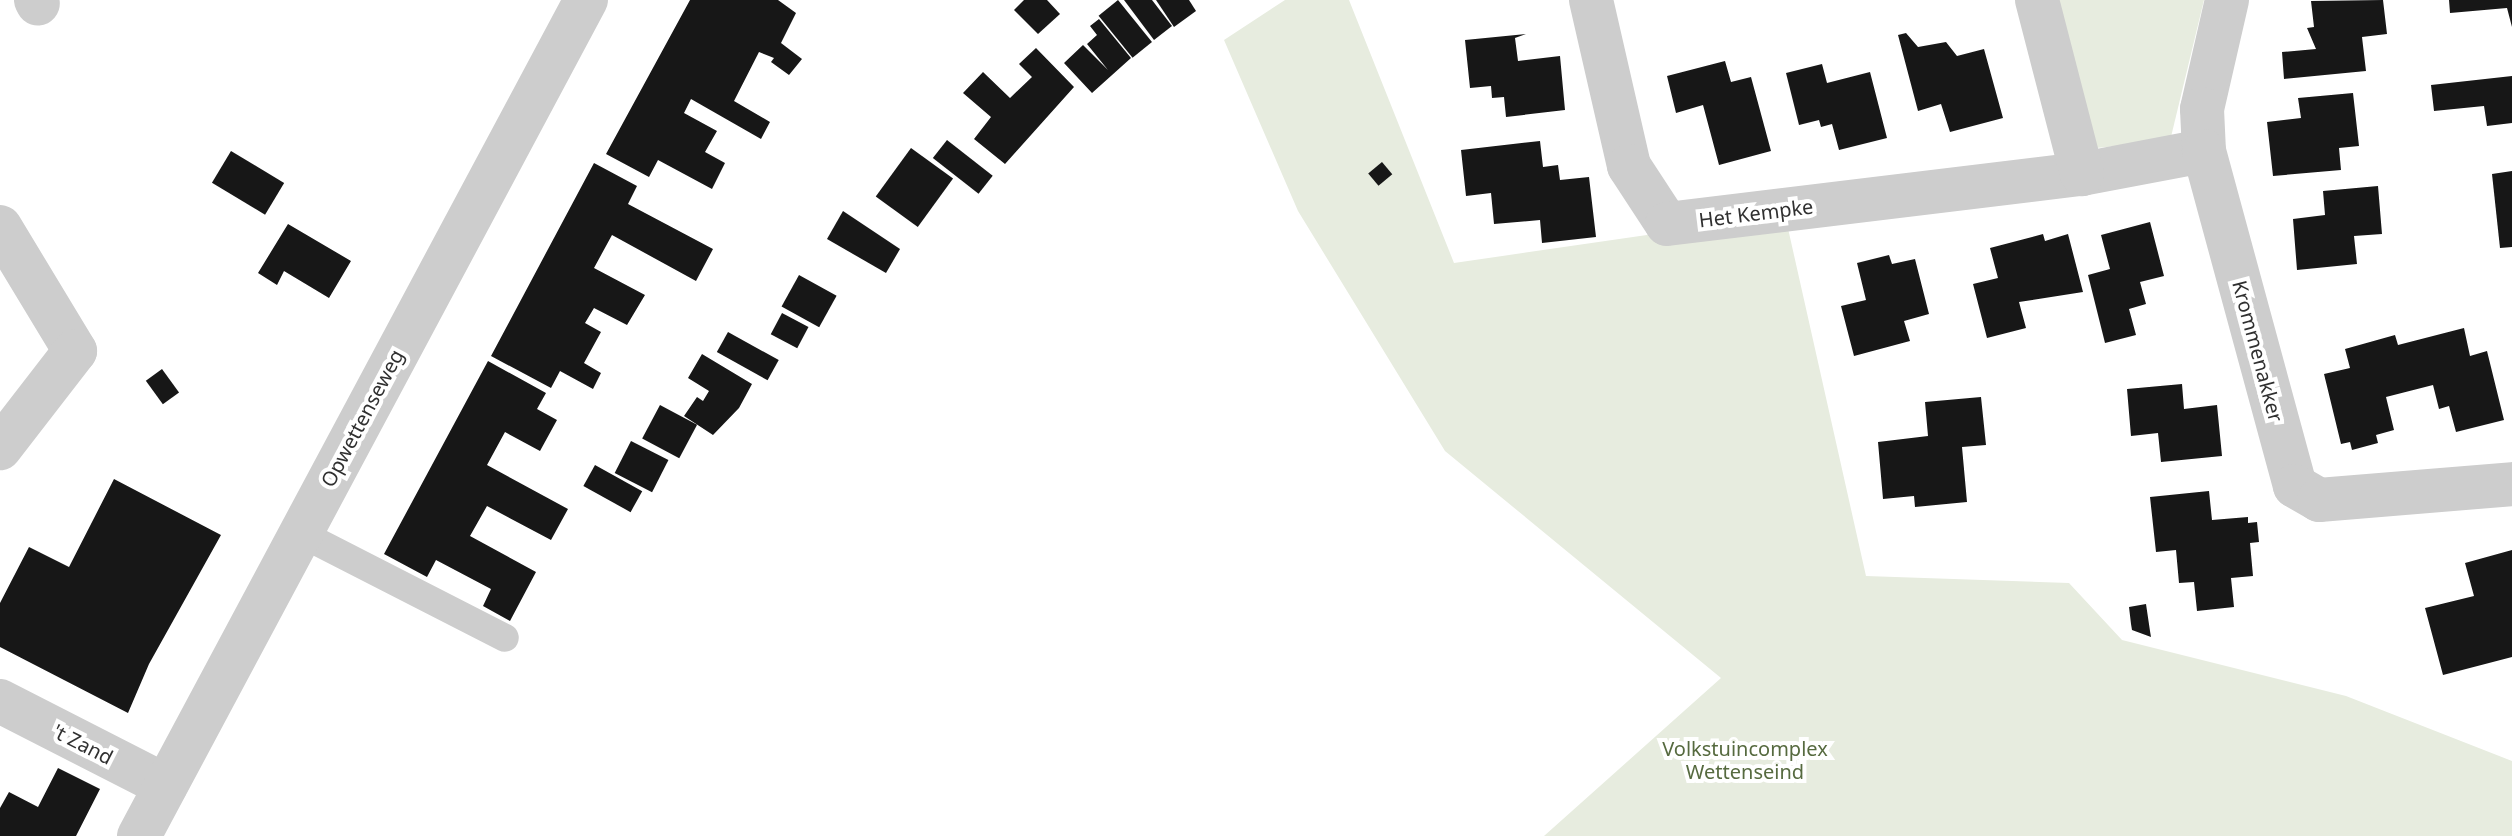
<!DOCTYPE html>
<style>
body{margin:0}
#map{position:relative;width:2512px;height:836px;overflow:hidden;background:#fff;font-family:"Noto Sans",sans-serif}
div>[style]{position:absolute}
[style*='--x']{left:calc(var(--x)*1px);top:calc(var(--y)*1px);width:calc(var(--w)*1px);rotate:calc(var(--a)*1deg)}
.green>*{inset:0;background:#e7ecdf}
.building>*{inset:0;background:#171717;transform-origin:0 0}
.service>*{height:28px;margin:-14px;padding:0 14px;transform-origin:14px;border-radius:14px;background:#cdcdcd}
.minor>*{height:44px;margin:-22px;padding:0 22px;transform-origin:22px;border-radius:22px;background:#cdcdcd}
.tertiary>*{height:44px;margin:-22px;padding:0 22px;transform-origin:22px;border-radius:22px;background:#cdcdcd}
span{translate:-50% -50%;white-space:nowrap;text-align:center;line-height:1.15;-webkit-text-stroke:8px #fff;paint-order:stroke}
.street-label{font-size:20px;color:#303030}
.park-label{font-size:20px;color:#566a3f}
</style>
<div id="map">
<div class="green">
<i style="clip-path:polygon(1285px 0,1349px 0,1454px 263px,1785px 215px,1866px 576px,2069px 583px,2122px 640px,2346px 696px,2512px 761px,2512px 836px,1544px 836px,1721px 678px,1445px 451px,1298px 211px,1224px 40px)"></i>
<i style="clip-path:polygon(2058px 0,2204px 0,2170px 141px,2096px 148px)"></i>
</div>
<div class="building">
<i style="clip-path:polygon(690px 0,778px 0,796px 13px,781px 43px,802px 59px,789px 75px,771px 62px,774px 58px,759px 52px,734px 101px,770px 122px,761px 139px,691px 99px,684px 113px,717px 131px,705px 152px,725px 163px,712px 189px,658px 160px,649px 177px,606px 154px)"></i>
<i style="clip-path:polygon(1024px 0,1047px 0,1060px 14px,1038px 34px,1014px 10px)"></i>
<i style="left:1118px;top:0;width:54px;height:25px;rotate:51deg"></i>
<i style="clip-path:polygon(1124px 0,1152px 0,1172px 26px,1154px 40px)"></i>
<i style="clip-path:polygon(1156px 0,1189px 0,1196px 11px,1174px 27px)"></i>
<i style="clip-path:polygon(2383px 0,2387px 34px,2362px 37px,2366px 71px,2284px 79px,2282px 52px,2316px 49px,2307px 28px,2314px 27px,2311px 1px)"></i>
<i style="clip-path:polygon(2449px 0,2512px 0,2512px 27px,2507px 8px,2450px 13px)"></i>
<i style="clip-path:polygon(1099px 19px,1131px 58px,1092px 93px,1064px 63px,1083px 45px,1108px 70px,1087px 44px,1097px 35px,1090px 26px)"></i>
<i style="clip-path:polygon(1906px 33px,1918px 47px,1946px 42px,1957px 56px,1984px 49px,2003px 118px,1950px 132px,1941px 104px,1918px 111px,1898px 35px)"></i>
<i style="clip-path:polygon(1526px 34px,1515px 38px,1518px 61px,1560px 56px,1565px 110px,1506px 117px,1504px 97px,1492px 98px,1491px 86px,1470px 88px,1465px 40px)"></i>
<i style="clip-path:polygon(1036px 48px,1074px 87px,1005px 164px,974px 139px,991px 117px,963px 93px,983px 72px,1010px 98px,1032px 77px,1019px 64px)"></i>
<i style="clip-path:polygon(1725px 61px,1731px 82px,1751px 77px,1771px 151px,1719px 165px,1703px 105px,1676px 113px,1667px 76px)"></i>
<i style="clip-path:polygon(1822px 64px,1827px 83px,1870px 72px,1887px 138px,1839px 150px,1832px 124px,1821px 127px,1819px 120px,1799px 125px,1786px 73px)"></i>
<i style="clip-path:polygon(2512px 76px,2512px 123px,2487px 126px,2484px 106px,2434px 111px,2431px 85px)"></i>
<i style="clip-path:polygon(2353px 93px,2359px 146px,2339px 148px,2341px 170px,2273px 176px,2267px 122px,2301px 118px,2298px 98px)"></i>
<i style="left:947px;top:140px;width:58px;height:23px;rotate:38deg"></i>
<i style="clip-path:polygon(1540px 141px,1543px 167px,1558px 165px,1560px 180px,1589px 177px,1596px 237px,1542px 243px,1540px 220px,1494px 224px,1491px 193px,1466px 196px,1461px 150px)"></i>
<i style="left:911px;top:148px;width:52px;height:60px;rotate:36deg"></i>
<i style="left:231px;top:151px;width:62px;height:37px;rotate:31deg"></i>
<i style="left:1382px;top:162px;width:16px;height:18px;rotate:50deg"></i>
<i style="clip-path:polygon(594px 163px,637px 186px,628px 204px,713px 249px,696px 281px,612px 235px,594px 268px,645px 295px,627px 325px,594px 308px,585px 323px,601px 332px,584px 363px,601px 373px,593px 389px,560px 371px,551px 388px,491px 356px)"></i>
<i style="clip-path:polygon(2512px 171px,2512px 247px,2500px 248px,2492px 174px)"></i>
<i style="clip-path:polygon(2378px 186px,2382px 234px,2354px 236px,2357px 264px,2297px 270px,2293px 219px,2325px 215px,2323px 191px)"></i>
<i style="clip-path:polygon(843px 211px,900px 249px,886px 273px,827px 239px)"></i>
<i style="clip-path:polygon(2150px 222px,2164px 276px,2140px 282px,2146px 304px,2129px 309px,2136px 335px,2105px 343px,2088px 275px,2110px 269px,2101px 235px)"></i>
<i style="clip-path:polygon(288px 224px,351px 261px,329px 298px,284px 271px,277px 285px,258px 273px)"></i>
<i style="clip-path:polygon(2043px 234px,2045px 241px,2068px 234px,2083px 292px,2019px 302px,2026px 328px,1987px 338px,1973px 284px,1998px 278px,1990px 248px)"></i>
<i style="clip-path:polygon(1889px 255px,1892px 264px,1915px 259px,1929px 314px,1904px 321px,1910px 341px,1854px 356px,1841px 306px,1866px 300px,1857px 263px)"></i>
<i style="left:799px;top:275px;width:43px;height:36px;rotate:29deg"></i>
<i style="left:782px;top:313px;width:30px;height:24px;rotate:28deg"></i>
<i style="clip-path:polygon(2464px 328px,2470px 356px,2487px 351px,2504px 420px,2456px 432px,2449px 406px,2439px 409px,2433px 385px,2386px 397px,2394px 430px,2376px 435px,2378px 443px,2352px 450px,2350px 442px,2341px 444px,2324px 374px,2350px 368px,2345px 349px,2395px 335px,2398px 345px)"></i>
<i style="left:728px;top:332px;width:58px;height:23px;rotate:29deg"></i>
<i style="clip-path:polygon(702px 354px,752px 384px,739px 408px,713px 435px,684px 416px,697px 397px,703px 401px,709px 391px,688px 378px)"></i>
<i style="clip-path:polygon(488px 361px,546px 393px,537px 409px,557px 420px,540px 451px,505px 432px,487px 465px,568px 509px,551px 540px,487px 506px,470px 536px,536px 572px,510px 621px,483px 606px,491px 589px,436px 560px,427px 577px,384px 554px)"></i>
<i style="left:162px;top:369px;width:29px;height:20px;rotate:54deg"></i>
<i style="clip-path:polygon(2182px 384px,2184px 409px,2217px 405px,2222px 456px,2161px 462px,2158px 433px,2131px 436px,2127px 389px)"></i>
<i style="clip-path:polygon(1981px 397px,1986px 445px,1962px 447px,1967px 502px,1915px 507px,1914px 496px,1883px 499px,1878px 442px,1928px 436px,1925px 402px)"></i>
<i style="left:660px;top:405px;width:42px;height:38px;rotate:28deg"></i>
<i style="left:631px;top:441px;width:42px;height:36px;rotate:27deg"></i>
<i style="left:595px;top:465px;width:54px;height:24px;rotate:29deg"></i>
<i style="clip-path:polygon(114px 479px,221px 535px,149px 664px,128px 713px,0 647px,0 603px,29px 547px,69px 567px)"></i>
<i style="clip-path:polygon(2209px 491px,2212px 520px,2248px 517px,2248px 523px,2257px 522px,2259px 542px,2250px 543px,2253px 576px,2231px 578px,2234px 607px,2197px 611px,2194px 582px,2179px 583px,2176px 550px,2156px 552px,2150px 497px)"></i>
<i style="clip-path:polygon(2512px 550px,2512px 657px,2443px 675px,2425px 608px,2474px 596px,2465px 563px)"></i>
<i style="clip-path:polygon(2146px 604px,2150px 631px,2151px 637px,2132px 630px,2131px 624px,2129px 607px)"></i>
<i style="clip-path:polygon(58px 768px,100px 789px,76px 836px,0 836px,0 808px,9px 792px,38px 807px)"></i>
</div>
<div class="service">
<i style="--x:300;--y:533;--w:230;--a:27.1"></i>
</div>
<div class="minor">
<i style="--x:36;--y:0;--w:4;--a:63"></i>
<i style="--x:1591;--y:0;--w:170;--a:77.1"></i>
<i style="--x:1629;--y:166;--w:69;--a:56.8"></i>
<i style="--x:1667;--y:224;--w:418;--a:-6.9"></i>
<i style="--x:2082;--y:174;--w:124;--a:-10.7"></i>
<i style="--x:2037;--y:0;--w:180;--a:75.5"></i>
<i style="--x:2227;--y:0;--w:112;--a:102.9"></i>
<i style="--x:2202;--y:109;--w:42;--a:87.3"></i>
<i style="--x:2204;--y:151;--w:347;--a:74.8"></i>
<i style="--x:2295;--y:486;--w:28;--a:30"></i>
<i style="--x:2319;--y:500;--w:194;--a:-4.7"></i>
<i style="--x:0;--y:227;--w:145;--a:58.8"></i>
<i style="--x:75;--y:351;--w:123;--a:127.7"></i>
<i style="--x:0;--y:701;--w:186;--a:27.1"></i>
</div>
<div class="tertiary">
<i style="--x:139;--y:836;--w:948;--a:-61.87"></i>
</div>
<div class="street-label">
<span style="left:1756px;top:213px;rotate:-7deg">Het Kempke</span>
<span style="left:2258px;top:351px;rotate:75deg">Krommenakker</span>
<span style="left:362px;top:418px;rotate:-62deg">Opwettenseweg</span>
<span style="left:83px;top:744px;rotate:27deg">'t Zand</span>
</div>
<div class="park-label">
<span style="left:1745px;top:760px">Volkstuincomplex<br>Wettenseind</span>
</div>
</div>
